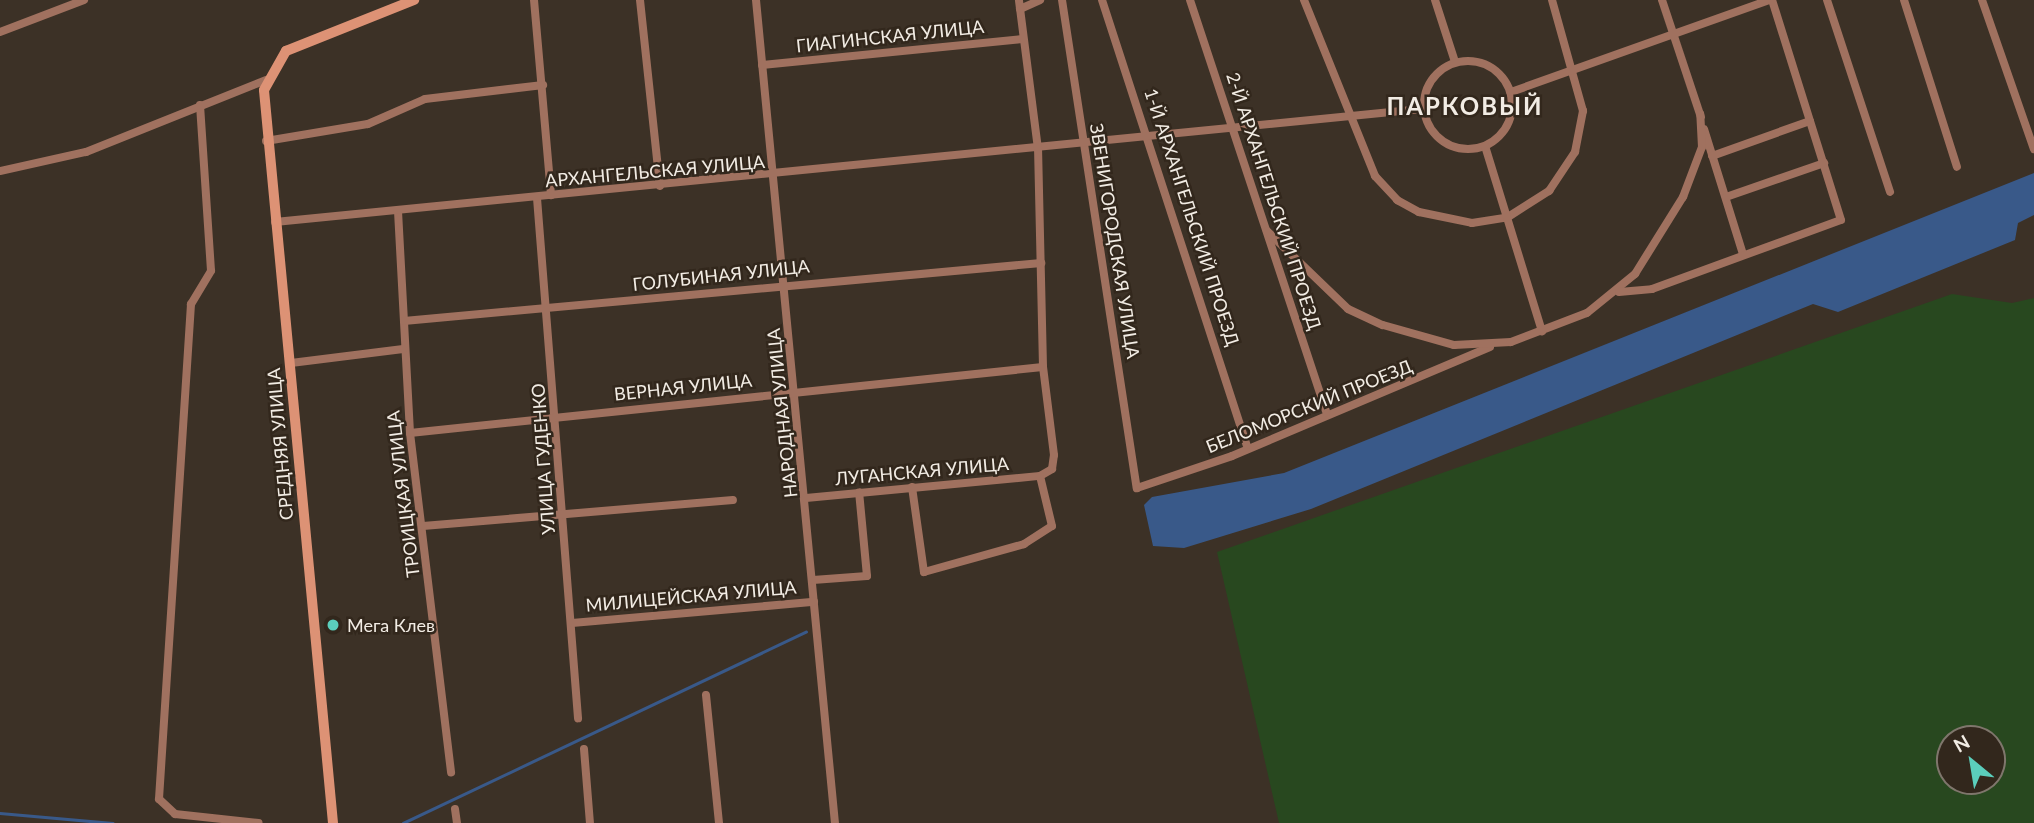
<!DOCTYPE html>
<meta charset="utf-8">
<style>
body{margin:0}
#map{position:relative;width:2034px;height:823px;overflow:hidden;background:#3c3126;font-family:Lato,sans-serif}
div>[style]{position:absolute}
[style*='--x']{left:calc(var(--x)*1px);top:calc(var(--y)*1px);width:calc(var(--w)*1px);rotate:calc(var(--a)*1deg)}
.green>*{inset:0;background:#28481f}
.water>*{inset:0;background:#395989}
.stream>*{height:2.5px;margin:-1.25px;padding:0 1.25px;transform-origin:1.25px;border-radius:1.25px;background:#395989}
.street>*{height:8px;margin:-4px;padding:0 4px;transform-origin:4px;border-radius:4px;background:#a0715f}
.street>.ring{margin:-4px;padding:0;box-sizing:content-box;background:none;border:8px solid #a0715f;border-radius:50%}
.secondary>*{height:10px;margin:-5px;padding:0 5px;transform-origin:5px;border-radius:5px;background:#dd9275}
.dots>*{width:19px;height:19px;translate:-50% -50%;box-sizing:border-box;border:4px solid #32271c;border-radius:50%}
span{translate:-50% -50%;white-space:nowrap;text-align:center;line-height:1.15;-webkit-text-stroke:5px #32271c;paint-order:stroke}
.street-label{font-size:18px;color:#f2ece4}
.poi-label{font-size:18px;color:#f2ece4}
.left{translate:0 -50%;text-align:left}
.district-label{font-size:24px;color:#f2ece4;font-weight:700;letter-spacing:2px}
.north{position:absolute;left:1936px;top:725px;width:70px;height:70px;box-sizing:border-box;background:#32271c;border:2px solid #7f766c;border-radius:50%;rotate:330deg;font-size:19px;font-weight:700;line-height:28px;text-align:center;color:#f2ece4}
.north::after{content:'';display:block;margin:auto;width:24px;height:32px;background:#5bcebc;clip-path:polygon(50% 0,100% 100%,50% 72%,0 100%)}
</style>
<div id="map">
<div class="green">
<i style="clip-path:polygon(evenodd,1952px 294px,2012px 303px,2034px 298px,2034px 823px,1279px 823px,1217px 552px,1952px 294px,1950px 739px,1992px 739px,1992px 781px,1950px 781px,1950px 739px)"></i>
</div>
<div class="water">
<i style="clip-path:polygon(2034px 173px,2034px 215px,2018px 223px,2015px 240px,1838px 312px,1813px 304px,1311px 509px,1184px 548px,1153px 546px,1144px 505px,1152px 497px,1284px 473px)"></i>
</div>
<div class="stream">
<i style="--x:0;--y:813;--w:113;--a:5.1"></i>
<i style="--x:403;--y:823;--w:446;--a:-25.4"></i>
</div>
<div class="street">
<i style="--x:534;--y:0;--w:196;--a:85"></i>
<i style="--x:640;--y:0;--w:187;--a:83.9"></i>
<i style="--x:756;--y:0;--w:827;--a:84.52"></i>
<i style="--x:1062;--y:0;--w:494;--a:81.3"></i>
<i style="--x:1137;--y:488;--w:100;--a:-18.6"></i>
<i style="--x:1232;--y:456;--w:280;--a:-22.9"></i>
<i style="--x:1102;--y:0;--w:468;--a:72"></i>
<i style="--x:1190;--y:0;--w:434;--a:71.7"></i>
<i style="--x:1304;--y:0;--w:190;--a:68"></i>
<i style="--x:1375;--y:176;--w:33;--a:47"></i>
<i style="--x:1397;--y:200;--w:25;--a:29"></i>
<i style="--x:1419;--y:212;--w:54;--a:11.7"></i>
<i style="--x:1472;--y:223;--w:36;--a:-9"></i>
<i style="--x:1508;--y:217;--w:49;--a:-32.4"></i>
<i style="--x:1549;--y:191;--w:47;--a:-56.3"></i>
<i style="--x:1575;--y:152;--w:42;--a:-79"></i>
<i style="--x:1583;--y:111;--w:115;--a:-105.6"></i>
<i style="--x:1435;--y:0;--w:65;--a:72.1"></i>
<i style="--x:1662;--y:0;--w:123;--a:71.6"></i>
<i style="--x:1827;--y:0;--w:202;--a:71.8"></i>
<i style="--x:1904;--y:0;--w:175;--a:72.4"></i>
<i style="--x:1982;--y:0;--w:158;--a:70.8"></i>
<i style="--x:1020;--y:9;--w:22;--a:-24"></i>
<i style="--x:0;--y:32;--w:90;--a:-20.9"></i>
<i class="ring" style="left:1424px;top:61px;width:80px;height:80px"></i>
<i style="--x:762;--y:65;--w:261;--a:-5.7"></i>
<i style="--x:1511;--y:92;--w:275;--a:-19.6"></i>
<i style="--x:200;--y:105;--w:166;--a:86.2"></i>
<i style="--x:211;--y:271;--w:39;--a:121"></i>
<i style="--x:191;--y:304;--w:496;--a:93.7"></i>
<i style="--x:159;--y:799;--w:22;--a:43"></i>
<i style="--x:175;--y:814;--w:84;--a:6.1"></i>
<i style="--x:1704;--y:129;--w:131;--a:72.7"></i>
<i style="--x:266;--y:141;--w:103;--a:-9.5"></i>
<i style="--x:368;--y:124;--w:62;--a:-23.7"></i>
<i style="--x:425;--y:99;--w:119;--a:-6.8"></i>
<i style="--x:1485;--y:146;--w:194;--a:72.9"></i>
<i style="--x:1712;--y:156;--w:104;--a:-19.7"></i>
<i style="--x:0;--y:171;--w:88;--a:-12.5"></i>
<i style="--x:86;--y:152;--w:194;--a:-21.8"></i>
<i style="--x:1726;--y:197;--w:104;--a:-19.1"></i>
<i style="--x:537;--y:198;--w:522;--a:85.49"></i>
<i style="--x:398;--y:211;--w:222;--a:86.9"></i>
<i style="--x:410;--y:433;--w:342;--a:83.1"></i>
<i style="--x:275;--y:222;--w:1152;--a:-5.63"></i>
<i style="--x:1267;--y:231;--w:112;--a:43.9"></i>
<i style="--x:1348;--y:309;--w:38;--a:25"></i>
<i style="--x:1383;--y:325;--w:74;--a:15.7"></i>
<i style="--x:1454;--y:345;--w:57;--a:-3"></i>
<i style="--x:1511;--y:342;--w:81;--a:-20.9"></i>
<i style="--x:1587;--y:313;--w:62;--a:-39.1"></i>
<i style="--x:1635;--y:274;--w:91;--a:-58.1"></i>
<i style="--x:1683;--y:197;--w:53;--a:-69.2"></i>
<i style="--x:1702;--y:147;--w:33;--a:-93"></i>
<i style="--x:1619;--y:292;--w:33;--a:-5"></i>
<i style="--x:1652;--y:289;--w:201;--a:-20.1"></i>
<i style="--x:1841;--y:220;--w:231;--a:-107.4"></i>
<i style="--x:404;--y:321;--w:640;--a:-5.2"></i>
<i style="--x:291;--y:363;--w:113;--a:-7.1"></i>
<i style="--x:410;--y:433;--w:636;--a:-5.95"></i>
<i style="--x:912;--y:487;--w:86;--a:82"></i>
<i style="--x:924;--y:572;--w:104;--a:-15.6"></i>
<i style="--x:1024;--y:544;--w:33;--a:-33"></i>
<i style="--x:1052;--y:526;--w:51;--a:-103.5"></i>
<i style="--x:1040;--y:476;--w:14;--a:-30"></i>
<i style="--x:1052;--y:469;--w:14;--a:-82"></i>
<i style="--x:1054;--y:455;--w:89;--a:-97.1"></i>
<i style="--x:1043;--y:367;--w:218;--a:-91.3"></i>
<i style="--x:1038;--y:149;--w:150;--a:-97.3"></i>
<i style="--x:806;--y:498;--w:235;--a:-5.4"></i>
<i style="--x:423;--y:526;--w:311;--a:-4.8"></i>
<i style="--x:813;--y:580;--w:54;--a:-4.2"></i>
<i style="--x:867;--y:576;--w:84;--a:-95.4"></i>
<i style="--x:572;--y:623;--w:243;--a:-5"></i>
<i style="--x:706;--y:695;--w:129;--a:84.2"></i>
<i style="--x:584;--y:749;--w:74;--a:85.4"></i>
<i style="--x:455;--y:809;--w:14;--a:82"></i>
</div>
<div class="secondary">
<i style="--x:333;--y:823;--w:736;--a:-95.38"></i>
<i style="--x:264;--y:90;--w:45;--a:-60.6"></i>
<i style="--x:286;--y:51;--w:138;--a:-21.7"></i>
</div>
<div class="dots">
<i style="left:333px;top:625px;background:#5bcebc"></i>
</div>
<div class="street-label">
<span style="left:890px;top:36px;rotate:-6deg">ГИАГИНСКАЯ УЛИЦА</span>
<span style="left:655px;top:171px;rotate:-5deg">АРХАНГЕЛЬСКАЯ УЛИЦА</span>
<span style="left:1274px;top:201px;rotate:72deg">2-Й АРХАНГЕЛЬСКИЙ ПРОЕЗД</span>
<span style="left:1192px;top:217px;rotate:72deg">1-Й АРХАНГЕЛЬСКИЙ ПРОЕЗД</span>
<span style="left:1115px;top:241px;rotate:81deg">ЗВЕНИГОРОДСКАЯ УЛИЦА</span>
<span style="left:721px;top:275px;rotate:-6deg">ГОЛУБИНАЯ УЛИЦА</span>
<span style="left:683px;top:387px;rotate:-6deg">ВЕРНАЯ УЛИЦА</span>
<span style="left:1309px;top:406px;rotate:-22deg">БЕЛОМОРСКИЙ ПРОЕЗД</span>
<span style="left:782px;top:413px;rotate:-96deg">НАРОДНАЯ УЛИЦА</span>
<span style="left:280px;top:444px;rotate:-95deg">СРЕДНЯЯ УЛИЦА</span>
<span style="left:543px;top:459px;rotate:-94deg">УЛИЦА ГУДЕНКО</span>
<span style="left:922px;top:471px;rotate:-5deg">ЛУГАНСКАЯ УЛИЦА</span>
<span style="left:403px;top:494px;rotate:-97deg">ТРОИЦКАЯ УЛИЦА</span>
<span style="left:691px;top:596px;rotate:-5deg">МИЛИЦЕЙСКАЯ УЛИЦА</span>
</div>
<div class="poi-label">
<span class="left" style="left:347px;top:625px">Мега Клев</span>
</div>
<div class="district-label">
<span style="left:1465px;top:106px">ПАРКОВЫЙ</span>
</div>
<div class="north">N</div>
</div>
